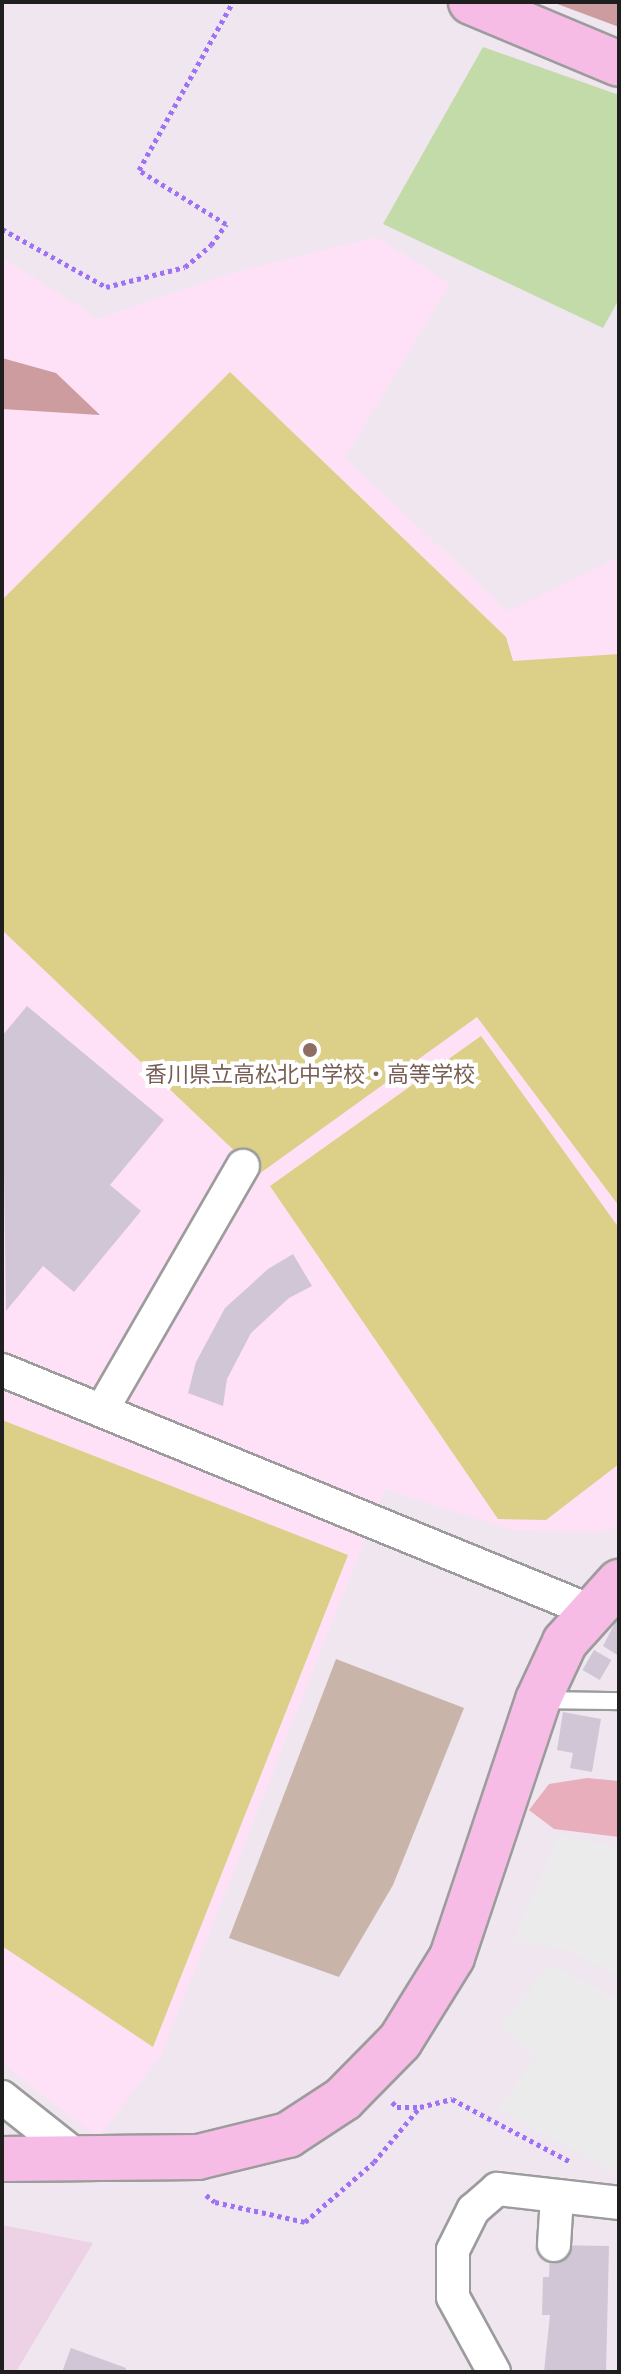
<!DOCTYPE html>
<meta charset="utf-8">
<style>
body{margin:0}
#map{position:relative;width:621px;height:2374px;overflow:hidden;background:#efe6ef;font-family:"Source Sans 3","Noto Sans JP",sans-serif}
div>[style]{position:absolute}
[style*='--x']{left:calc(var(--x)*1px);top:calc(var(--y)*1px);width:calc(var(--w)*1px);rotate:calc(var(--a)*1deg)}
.education>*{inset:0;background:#fee0f7}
.farmland>*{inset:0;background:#edd2e5}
.grass>*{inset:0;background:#e8aebc}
.forest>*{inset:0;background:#cd9c9e}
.cemetery>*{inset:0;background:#c8b4a8}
.pitch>*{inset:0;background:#dccf87}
.parking>*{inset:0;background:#ebebeb}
.water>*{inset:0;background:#c3dba8}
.building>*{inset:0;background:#d1c6d6;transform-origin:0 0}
.path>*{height:5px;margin-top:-2.5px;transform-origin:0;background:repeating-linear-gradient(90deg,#9f71f5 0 4px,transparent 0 8px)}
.roads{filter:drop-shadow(2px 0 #9c9c9c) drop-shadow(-2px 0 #9c9c9c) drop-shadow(0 2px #9c9c9c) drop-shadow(0 -2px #9c9c9c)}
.lane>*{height:16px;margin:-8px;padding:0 8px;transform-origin:8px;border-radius:8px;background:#fff}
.street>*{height:32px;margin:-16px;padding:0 16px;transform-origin:16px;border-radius:16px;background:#fff}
.secondary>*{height:44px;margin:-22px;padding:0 22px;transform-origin:22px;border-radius:22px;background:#f7bce6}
.dots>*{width:22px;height:22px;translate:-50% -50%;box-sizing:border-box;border:4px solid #fff;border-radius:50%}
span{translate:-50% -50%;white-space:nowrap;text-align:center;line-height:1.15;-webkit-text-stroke:8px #fff;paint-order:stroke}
.education-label{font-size:22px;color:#785e54}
.frame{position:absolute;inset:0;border:4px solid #1f1f1f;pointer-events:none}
</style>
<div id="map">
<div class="education">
<i style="clip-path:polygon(377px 237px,450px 284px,345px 458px,508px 611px,619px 557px,619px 1527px,598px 1533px,511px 1530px,385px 1489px,161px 2055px,98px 2138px,2px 2063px,2px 257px,98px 319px,234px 272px)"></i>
</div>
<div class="farmland">
<i style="clip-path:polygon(2px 2225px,93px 2243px,16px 2372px,2px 2372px)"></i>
</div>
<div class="grass">
<i style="clip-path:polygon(587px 1778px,619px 1781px,619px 1837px,554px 1829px,529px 1810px,549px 1784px)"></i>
</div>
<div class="forest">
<i style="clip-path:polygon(552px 2px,619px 2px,619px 27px)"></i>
<i style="clip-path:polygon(2px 358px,56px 373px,100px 415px,2px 409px)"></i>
</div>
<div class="cemetery">
<i style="clip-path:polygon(336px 1659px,464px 1708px,393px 1885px,339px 1977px,229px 1938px)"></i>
</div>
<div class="pitch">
<i style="clip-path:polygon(230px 372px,506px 637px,513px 661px,619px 654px,619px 1206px,477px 1017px,259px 1174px,2px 930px,2px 600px)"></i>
<i style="clip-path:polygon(481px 1036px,619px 1228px,619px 1464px,546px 1520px,498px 1519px,270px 1186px)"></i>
<i style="clip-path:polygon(2px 1420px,348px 1555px,153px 2047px,2px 1946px)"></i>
</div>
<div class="parking">
<i style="clip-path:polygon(559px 1835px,619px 1847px,619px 1977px,567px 1949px,513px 1942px)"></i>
<i style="clip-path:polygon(551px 1965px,619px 2000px,619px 2175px,498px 2109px,537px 2057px,500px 2025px)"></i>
</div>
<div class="water">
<i style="clip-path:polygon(483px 47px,619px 95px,619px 299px,603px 328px,383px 224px)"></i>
</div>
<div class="building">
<i style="clip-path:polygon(27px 1006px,164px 1120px,110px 1185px,141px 1211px,74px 1292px,43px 1266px,6px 1311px,2px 1036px)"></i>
<i style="clip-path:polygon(293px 1254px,312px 1286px,289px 1298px,251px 1333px,227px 1379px,223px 1406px,188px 1393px,196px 1362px,225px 1308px,268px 1269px)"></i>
<i style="clip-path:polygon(619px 1615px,619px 1656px,603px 1646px)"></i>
<i style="left:594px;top:1650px;width:20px;height:23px;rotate:30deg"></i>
<i style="clip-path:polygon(563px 1712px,601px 1719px,592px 1772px,570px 1768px,573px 1753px,557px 1750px)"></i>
<i style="clip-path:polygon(550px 2245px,609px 2246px,606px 2372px,544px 2372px,550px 2315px,542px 2315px,543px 2277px,549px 2277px)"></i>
<i style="clip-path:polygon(71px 2348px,126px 2368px,125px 2372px,62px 2372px)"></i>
</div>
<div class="path">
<i style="--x:2;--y:229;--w:119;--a:29.1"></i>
<i style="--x:106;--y:287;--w:81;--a:-14.2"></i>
<i style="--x:185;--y:267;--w:34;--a:-40"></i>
<i style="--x:211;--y:245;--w:26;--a:-54"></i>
<i style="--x:226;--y:224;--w:102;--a:-148.2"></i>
<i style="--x:139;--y:170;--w:193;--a:-60.8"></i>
<i style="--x:392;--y:2102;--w:7;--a:45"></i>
<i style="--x:397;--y:2107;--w:23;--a:0"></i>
<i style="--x:420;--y:2107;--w:33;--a:-14"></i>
<i style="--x:452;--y:2099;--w:135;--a:27.9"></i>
<i style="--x:206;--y:2195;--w:11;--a:38"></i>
<i style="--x:215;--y:2202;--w:92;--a:12.5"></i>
<i style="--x:305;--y:2222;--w:91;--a:-41"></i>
<i style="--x:374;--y:2162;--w:72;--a:-50.1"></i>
</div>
<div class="roads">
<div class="lane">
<i style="--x:543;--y:1700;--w:76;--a:0.8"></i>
</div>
<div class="street">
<i style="--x:2;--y:1370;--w:636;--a:22.25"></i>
<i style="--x:102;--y:1410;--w:282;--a:-60"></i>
<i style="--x:2;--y:2097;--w:98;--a:38.4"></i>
<i style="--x:554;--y:2245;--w:49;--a:-86.5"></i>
<i style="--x:494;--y:2372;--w:85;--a:-118.7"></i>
<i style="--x:453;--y:2297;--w:47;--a:-90"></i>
<i style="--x:453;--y:2250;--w:45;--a:-63.4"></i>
<i style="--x:473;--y:2210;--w:32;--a:-41"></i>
<i style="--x:497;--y:2189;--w:123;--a:6.5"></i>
</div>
<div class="secondary">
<i style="--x:471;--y:2;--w:160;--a:22.7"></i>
<i style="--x:2;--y:2159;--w:196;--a:-0.6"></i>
<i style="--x:198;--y:2157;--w:93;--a:-13.7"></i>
<i style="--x:288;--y:2135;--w:66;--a:-33.2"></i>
<i style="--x:343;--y:2099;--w:81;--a:-45.5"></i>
<i style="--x:400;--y:2041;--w:99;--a:-58.2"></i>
<i style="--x:452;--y:1957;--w:271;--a:-71.5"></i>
<i style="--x:538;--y:1700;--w:64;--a:-65"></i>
<i style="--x:565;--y:1642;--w:81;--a:-48"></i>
</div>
</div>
<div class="dots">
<i style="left:310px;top:1050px;background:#8d6e63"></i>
</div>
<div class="education-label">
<span style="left:310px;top:1076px">香川県立高松北中学校・高等学校</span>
</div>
<div class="frame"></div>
</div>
